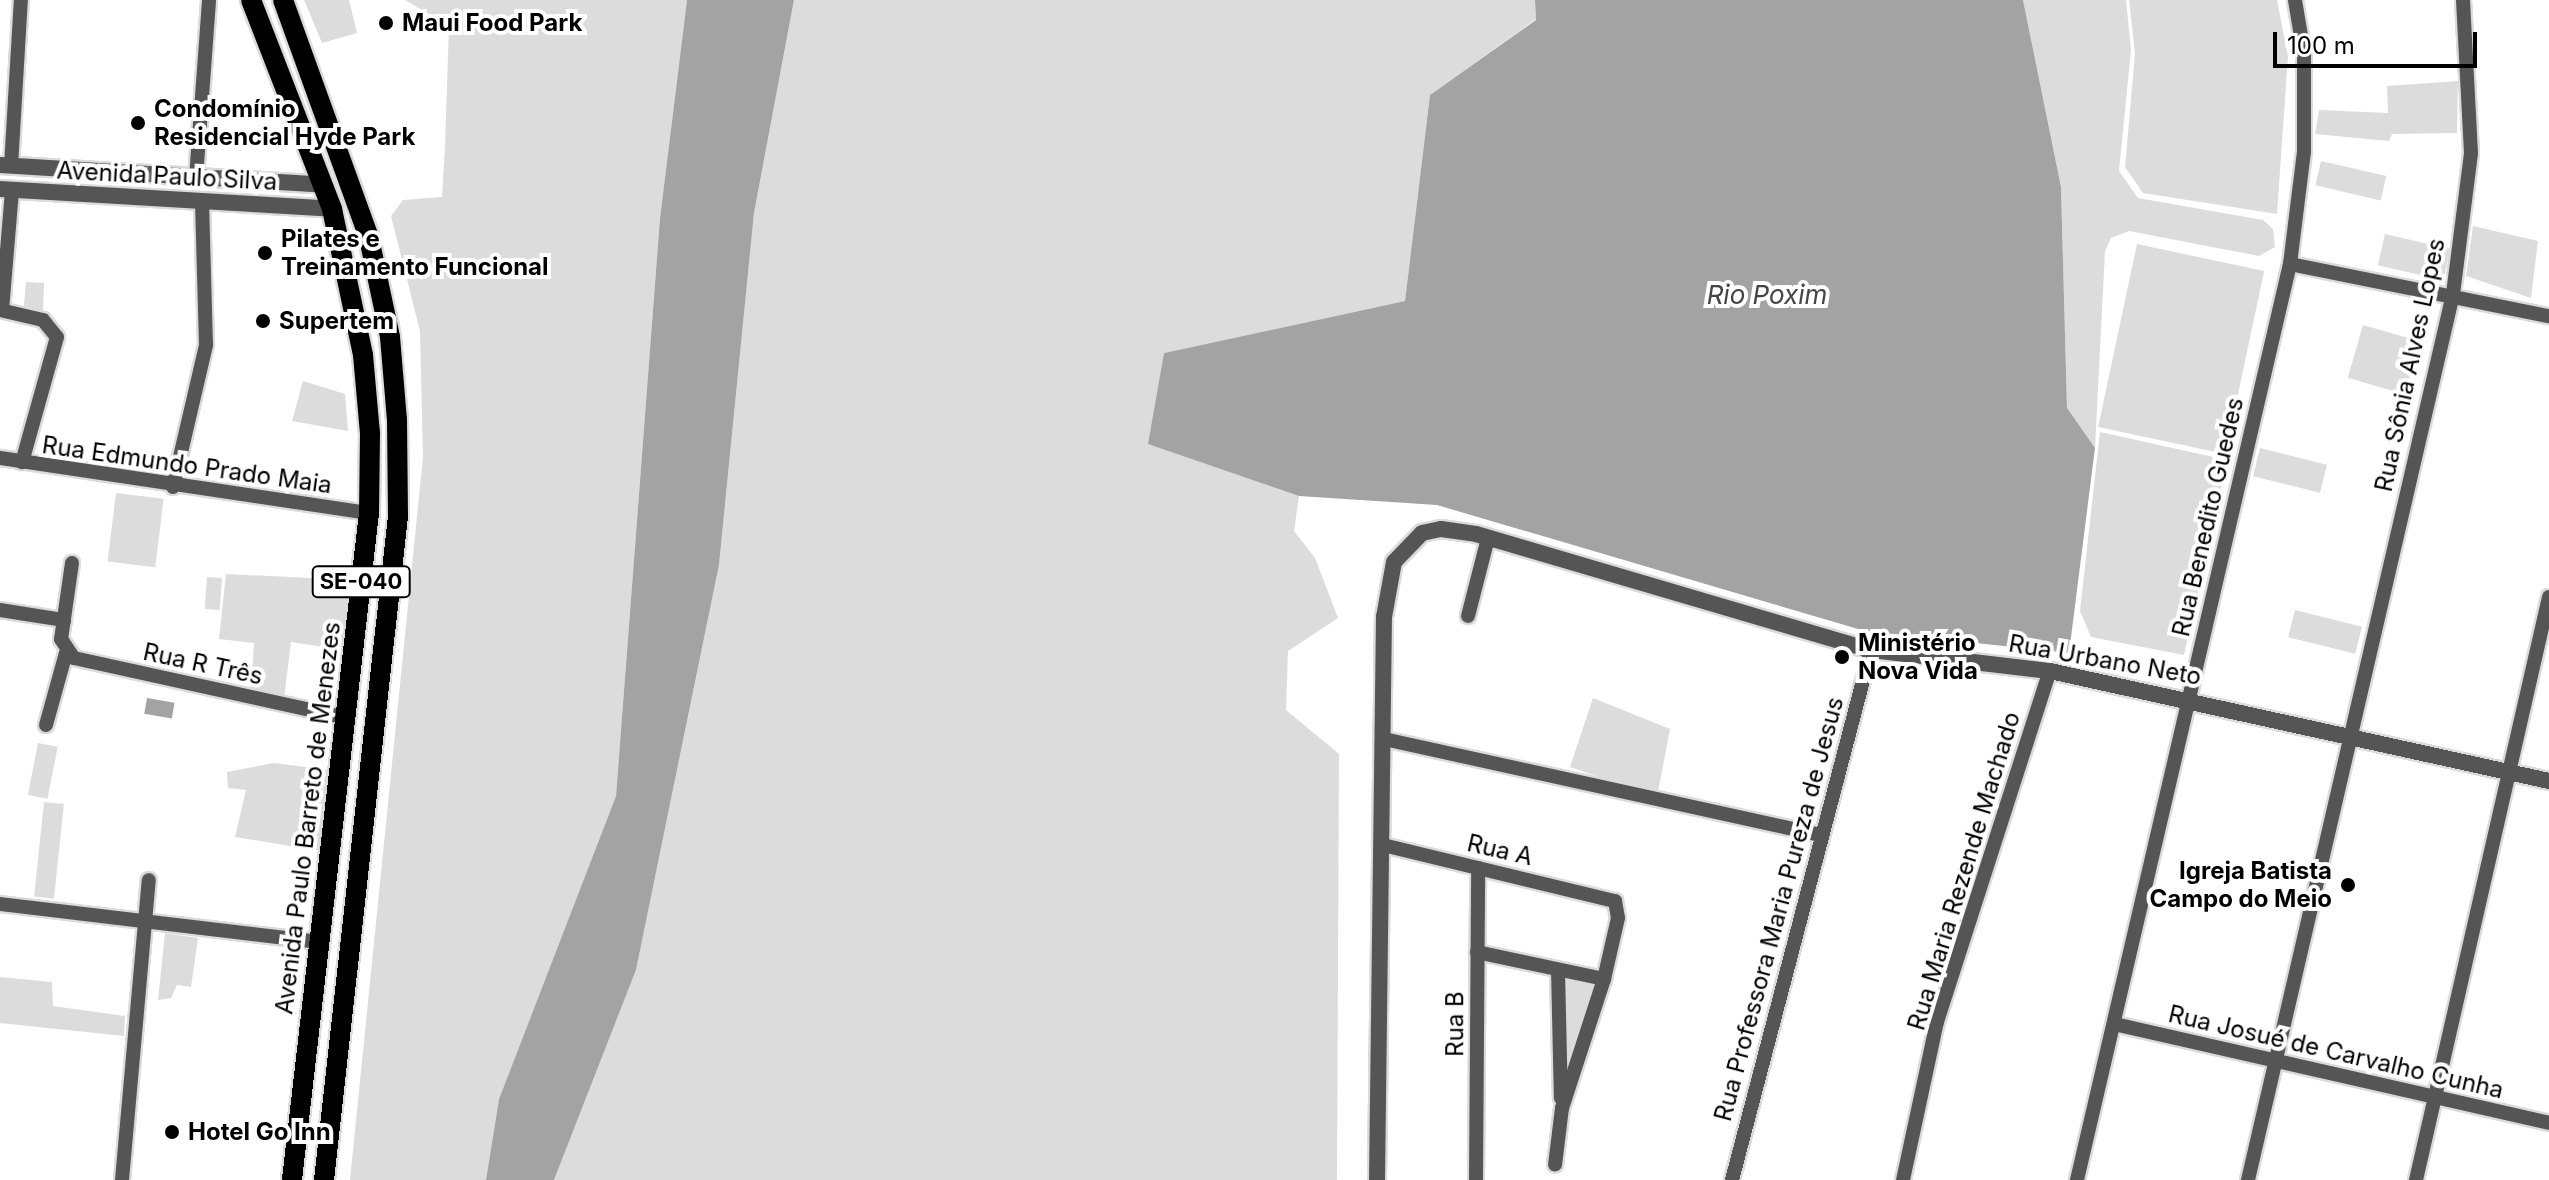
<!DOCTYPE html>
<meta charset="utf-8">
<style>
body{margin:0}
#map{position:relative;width:2549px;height:1180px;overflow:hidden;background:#fff;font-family:Inter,sans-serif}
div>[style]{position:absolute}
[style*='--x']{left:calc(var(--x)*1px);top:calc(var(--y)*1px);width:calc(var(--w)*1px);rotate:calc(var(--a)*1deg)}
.green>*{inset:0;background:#dcdcdc;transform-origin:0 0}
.water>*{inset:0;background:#a3a3a3;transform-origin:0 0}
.roads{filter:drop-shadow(2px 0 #dbdbdb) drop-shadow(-2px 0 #dbdbdb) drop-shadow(0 2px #dbdbdb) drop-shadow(0 -2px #dbdbdb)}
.minor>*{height:14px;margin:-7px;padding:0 7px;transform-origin:7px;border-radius:7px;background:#555}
.tertiary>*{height:16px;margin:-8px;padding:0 8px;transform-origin:8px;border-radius:8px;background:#555}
.primary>*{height:20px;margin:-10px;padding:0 10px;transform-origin:10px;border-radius:10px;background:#000}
.dots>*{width:22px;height:22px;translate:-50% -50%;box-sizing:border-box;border:4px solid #fff;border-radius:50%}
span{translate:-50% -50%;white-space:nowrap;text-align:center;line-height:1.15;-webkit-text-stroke:8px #fff;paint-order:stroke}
.shield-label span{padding:2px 6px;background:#fff;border:2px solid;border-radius:6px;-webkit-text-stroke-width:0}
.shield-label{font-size:22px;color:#000;font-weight:700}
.poi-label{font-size:24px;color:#000;font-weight:700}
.left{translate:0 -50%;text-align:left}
.right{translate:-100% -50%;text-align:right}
.street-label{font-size:24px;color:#000}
.water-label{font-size:26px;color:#444;font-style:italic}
.scale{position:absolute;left:2273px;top:32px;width:204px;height:36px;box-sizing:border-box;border:4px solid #000;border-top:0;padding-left:10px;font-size:24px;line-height:28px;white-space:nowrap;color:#000;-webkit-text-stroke:6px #fff;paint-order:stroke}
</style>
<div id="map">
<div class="green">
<i style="clip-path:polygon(304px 0,349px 0,357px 33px,322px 43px)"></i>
<i style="clip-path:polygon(405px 0,687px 0,660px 218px,616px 796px,499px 1099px,486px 1180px,350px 1180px,423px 457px,420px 331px,391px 216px,403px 200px,442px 197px,445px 146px,449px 26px)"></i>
<i style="clip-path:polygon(794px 0,1535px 0,1536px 19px,1430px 95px,1405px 301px,1164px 353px,1149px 444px,1299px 496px,1294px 531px,1315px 558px,1338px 618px,1288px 651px,1286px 710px,1339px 754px,1337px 1180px,554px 1180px,636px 970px,719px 565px,754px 213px)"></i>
<i style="clip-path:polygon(2023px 0,2126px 0,2131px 50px,2119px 171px,2138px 198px,2263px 220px,2273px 229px,2275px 247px,2259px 256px,2129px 231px,2111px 238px,2105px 251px,2095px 448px,2067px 409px,2061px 187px)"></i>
<i style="clip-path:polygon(2129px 0,2277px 0,2288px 56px,2277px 214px,2143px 193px,2125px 167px,2135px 54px)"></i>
<i style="clip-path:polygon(2458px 81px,2457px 133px,2392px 134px,2389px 141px,2315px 134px,2319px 110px,2388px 113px,2387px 86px)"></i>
<i style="left:2321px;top:161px;width:67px;height:25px;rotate:13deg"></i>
<i style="clip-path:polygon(2473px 226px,2538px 241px,2531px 298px,2466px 276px)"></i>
<i style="left:2385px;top:234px;width:67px;height:32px;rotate:13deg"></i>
<i style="left:2137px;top:244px;width:130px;height:187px;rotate:12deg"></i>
<i style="clip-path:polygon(26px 282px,44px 283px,43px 311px,24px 306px)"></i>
<i style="left:2363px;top:325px;width:59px;height:55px;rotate:16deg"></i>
<i style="clip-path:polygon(303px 381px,345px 394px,348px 431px,292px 421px)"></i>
<i style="clip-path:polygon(2100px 432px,2227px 460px,2184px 655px,2091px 637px,2080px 611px)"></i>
<i style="left:2260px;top:448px;width:69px;height:29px;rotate:14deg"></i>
<i style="left:116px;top:493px;width:48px;height:69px;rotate:7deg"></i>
<i style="clip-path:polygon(226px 574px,351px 580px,343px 650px,291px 642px,284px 698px,251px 690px,254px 643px,219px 639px)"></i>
<i style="left:207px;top:577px;width:15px;height:32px;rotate:4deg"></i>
<i style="left:2295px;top:610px;width:69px;height:28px;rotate:14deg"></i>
<i style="clip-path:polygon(1593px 698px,1670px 729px,1657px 797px,1570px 767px)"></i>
<i style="left:38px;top:743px;width:20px;height:53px;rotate:11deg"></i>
<i style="clip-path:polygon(274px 763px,330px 770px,321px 851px,235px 837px,246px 790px,228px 788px,227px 772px)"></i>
<i style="left:44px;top:802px;width:20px;height:95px;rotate:6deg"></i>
<i style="clip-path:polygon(165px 933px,198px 938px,191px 987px,177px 985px,171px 998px,158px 1000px)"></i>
<i style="clip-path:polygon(0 977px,52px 982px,53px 1006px,125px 1016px,124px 1036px,0 1023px)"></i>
<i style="clip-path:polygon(1565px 980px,1595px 985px,1567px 1074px)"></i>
</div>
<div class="water">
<i style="clip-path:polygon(687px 0,794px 0,754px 213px,719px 565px,636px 970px,554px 1180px,486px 1180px,499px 1099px,616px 796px,660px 218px)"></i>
<i style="clip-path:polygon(1535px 0,2023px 0,2061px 187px,2067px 408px,2095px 448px,2069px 653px,1865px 631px,1437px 505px,1299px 496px,1148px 444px,1164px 353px,1405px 301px,1430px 95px,1536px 20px)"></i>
<i style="left:147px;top:698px;width:28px;height:16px;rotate:10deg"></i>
</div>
<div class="roads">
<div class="minor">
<i style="--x:11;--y:166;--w:166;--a:-86.6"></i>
<i style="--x:196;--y:178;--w:178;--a:-85.8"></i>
<i style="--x:2290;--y:264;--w:264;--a:11.4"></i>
<i style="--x:0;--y:310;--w:44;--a:13.1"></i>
<i style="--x:43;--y:320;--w:22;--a:51"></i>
<i style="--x:57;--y:337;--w:130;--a:105.6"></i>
<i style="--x:2;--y:310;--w:120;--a:-85.2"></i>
<i style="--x:0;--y:458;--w:373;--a:8.5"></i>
<i style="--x:173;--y:487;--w:146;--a:-76.9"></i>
<i style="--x:206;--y:345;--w:142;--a:-91.6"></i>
<i style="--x:72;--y:563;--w:77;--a:98.2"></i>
<i style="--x:61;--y:639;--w:23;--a:56"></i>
<i style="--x:74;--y:658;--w:280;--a:12.4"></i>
<i style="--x:0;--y:610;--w:65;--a:8.9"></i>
<i style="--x:1468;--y:616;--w:81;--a:-75.6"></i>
<i style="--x:46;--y:725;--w:75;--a:-74.5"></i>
<i style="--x:1384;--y:739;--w:445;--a:12.4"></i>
<i style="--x:1383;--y:845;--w:239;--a:13.6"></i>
<i style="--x:1615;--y:901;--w:17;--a:80"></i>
<i style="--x:1618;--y:918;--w:63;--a:102.9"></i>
<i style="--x:1604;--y:979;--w:136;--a:108"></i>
<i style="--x:1562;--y:1108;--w:57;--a:97"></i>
<i style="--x:0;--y:904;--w:323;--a:6.8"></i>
<i style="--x:1477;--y:952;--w:130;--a:12"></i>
<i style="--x:1558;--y:970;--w:128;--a:88.7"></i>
<i style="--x:2114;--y:1024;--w:446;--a:12.8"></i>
<i style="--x:122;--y:1180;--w:301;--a:-84.9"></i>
<i style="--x:1476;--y:1180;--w:312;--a:-89.6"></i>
<i style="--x:1732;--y:1180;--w:548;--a:-75.3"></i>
<i style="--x:1903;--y:1180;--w:162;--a:-77.9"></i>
<i style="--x:1937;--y:1022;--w:369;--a:-72.2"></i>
<i style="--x:2077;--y:1180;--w:940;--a:-76.91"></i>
<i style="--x:2290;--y:264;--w:114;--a:-82.9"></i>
<i style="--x:2304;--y:151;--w:97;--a:-90"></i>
<i style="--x:2304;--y:54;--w:55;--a:-99.5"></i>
<i style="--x:2248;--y:1180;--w:909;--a:-76.97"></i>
<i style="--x:2453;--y:294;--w:142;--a:-82.7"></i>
<i style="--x:2471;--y:153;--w:153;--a:-93"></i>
<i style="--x:2416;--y:1180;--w:598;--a:-77.15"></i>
</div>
<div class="tertiary">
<i style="--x:0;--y:165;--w:325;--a:3.5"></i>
<i style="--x:0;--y:189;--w:333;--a:3.4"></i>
<i style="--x:1377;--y:1180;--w:563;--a:-89.29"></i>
<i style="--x:1384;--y:617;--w:56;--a:-79.7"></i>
<i style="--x:1394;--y:562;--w:40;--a:-46"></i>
<i style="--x:1422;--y:533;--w:19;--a:-12"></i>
<i style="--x:1441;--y:529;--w:35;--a:8"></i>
<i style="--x:1476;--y:534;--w:412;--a:16.4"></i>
<i style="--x:1871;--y:650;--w:180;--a:6.7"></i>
<i style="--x:2050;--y:671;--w:511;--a:12.43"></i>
</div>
<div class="primary">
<i style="--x:251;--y:0;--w:224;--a:68.8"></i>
<i style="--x:332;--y:209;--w:149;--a:78"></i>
<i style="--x:363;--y:355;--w:78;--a:84.9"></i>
<i style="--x:370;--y:433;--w:80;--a:90.7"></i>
<i style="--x:369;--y:513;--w:671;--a:96.59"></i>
<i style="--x:283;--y:0;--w:253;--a:70.1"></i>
<i style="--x:369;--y:238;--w:101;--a:78"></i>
<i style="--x:390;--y:337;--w:83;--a:85.2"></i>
<i style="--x:397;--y:420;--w:96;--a:89.4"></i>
<i style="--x:398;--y:516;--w:668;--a:96.36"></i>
</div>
</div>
<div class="dots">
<i style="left:386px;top:23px;background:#000"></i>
<i style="left:138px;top:123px;background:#000"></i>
<i style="left:265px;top:253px;background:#000"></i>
<i style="left:263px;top:321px;background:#000"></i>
<i style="left:1842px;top:657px;background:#000"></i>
<i style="left:2348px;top:885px;background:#000"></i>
<i style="left:172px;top:1132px;background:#000"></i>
</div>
<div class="shield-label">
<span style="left:361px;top:582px">SE-040</span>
</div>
<div class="poi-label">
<span class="left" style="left:402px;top:23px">Maui Food Park</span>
<span class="left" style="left:154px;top:123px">Condomínio<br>Residencial Hyde Park</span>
<span class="left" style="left:281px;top:253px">Pilates e<br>Treinamento Funcional</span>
<span class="left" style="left:279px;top:321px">Supertem</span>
<span class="left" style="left:1858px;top:657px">Ministério<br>Nova Vida</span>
<span class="right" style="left:2332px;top:885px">Igreja Batista<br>Campo do Meio</span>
<span class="left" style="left:188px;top:1132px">Hotel Go Inn</span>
</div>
<div class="street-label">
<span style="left:167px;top:176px;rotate:3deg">Avenida Paulo Silva</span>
<span style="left:2410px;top:365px;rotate:-78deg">Rua Sônia Alves Lopes</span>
<span style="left:187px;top:465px;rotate:8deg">Rua Edmundo Prado Maia</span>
<span style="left:2208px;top:517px;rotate:-77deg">Rua Benedito Guedes</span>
<span style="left:2105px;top:660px;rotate:10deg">Rua Urbano Neto</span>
<span style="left:203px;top:664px;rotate:12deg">Rua R Três</span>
<span style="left:308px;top:818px;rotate:-83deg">Avenida Paulo Barreto de Menezes</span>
<span style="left:1500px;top:850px;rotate:13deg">Rua A</span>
<span style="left:1964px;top:871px;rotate:-73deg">Rua Maria Rezende Machado</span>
<span style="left:1779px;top:909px;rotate:-75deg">Rua Professora Maria Pureza de Jesus</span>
<span style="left:1455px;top:1024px;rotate:-90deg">Rua B</span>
<span style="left:2336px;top:1052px;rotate:13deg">Rua Josué de Carvalho Cunha</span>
</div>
<div class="water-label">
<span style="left:1767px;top:295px">Rio Poxim</span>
</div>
<div class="scale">100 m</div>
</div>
